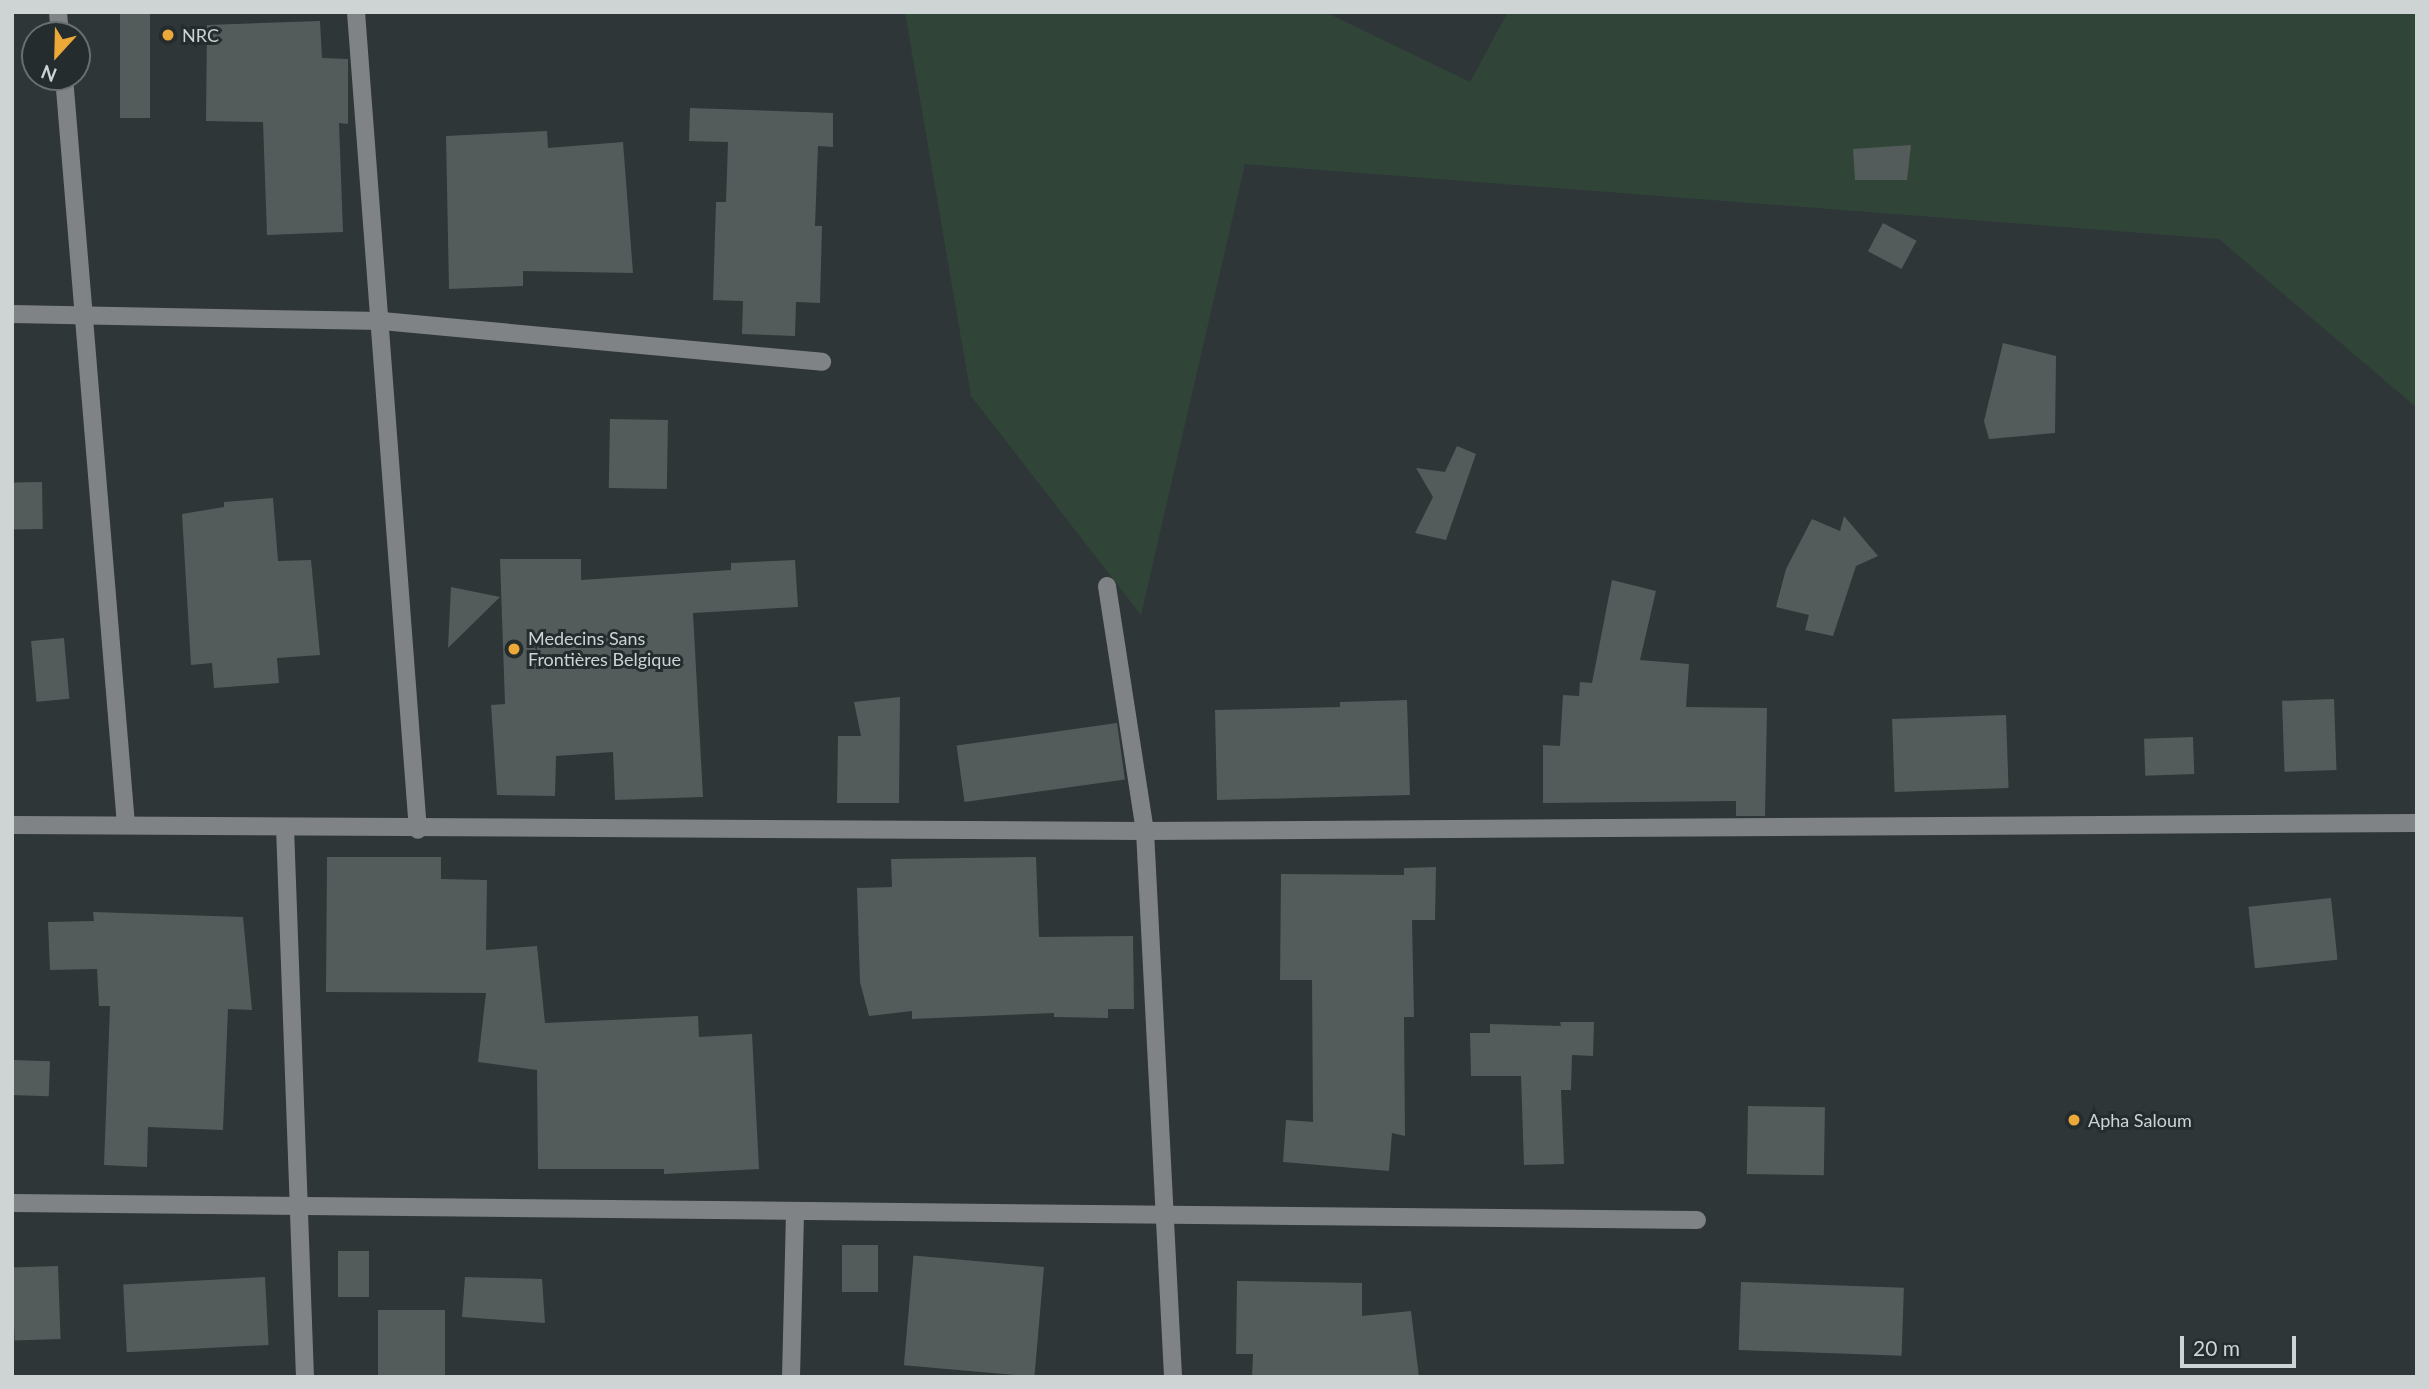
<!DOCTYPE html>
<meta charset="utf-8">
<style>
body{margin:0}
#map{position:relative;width:2429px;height:1389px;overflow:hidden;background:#2e3638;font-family:Lato,sans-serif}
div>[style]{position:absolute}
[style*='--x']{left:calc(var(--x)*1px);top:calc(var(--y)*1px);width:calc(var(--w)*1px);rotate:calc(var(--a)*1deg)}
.green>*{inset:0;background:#304538}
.building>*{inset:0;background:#535c5a;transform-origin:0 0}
.minor>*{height:18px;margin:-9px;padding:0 9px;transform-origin:9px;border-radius:9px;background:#808385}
.dots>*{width:19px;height:19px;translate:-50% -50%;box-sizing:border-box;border:4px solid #242c2e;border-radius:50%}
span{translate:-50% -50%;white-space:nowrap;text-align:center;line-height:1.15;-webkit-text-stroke:6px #242c2e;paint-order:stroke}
.poi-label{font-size:18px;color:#ced3d4}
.left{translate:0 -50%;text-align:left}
.frame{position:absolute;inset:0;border:14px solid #ced3d4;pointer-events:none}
.north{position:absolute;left:21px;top:21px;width:70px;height:70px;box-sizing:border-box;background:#242c2e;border:2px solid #686f70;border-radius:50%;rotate:202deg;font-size:19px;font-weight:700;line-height:28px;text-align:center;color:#ced3d4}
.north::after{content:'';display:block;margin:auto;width:24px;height:32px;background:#eca93a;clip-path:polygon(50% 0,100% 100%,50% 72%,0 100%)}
.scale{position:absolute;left:2180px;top:1336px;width:116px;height:32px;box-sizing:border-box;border:4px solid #ced3d4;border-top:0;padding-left:9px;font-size:21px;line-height:24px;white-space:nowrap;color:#ced3d4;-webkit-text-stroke:5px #242c2e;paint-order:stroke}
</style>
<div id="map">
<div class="green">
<i style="clip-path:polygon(905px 12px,1325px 12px,1470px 82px,1508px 12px,2417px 12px,2417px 408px,2219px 239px,1245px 164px,1141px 615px,971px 396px)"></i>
</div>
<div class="building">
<i style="left:120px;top:12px;width:30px;height:106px"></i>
<i style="clip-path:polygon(320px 21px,322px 58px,348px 59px,348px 124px,339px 123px,343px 232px,267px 235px,263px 122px,206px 121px,207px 25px)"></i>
<i style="clip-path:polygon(690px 108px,833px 113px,833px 147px,818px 146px,815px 226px,822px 226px,820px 303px,796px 302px,795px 336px,742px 334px,743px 301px,713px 300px,716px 202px,726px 202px,728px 142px,689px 141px)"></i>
<i style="clip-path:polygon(547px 131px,548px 148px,623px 142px,633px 273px,523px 271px,523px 286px,449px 289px,446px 136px)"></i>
<i style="clip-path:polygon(1911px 145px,1907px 180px,1855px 180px,1853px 149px)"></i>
<i style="left:1883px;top:223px;width:38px;height:32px;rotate:28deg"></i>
<i style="clip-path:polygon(2003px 343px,2056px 356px,2055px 433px,1989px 439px,1984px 421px)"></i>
<i style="left:610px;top:419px;width:58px;height:69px;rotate:1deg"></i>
<i style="clip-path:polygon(1457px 446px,1476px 454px,1446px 540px,1415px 533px,1433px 497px,1416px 468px,1445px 472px)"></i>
<i style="left:42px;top:482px;width:47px;height:30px;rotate:89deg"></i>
<i style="clip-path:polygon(273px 498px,278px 561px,311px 560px,320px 655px,277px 658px,279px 683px,214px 688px,212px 663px,191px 665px,182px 514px,224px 507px,224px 502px)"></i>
<i style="clip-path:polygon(1844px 516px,1878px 556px,1856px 566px,1833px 636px,1805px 630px,1809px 615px,1776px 607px,1786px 569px,1812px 519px,1840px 531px)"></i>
<i style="clip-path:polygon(500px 559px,581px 559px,581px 580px,731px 570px,731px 563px,795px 560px,798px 607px,693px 613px,703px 797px,615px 800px,613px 752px,556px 756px,555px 796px,497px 795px,491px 705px,505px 704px)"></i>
<i style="clip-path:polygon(1612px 580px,1656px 591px,1640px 660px,1689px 664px,1686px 707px,1767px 708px,1765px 816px,1736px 816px,1736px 801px,1543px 803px,1543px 745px,1560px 746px,1563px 695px,1579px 696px,1580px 682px,1592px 683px)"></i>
<i style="clip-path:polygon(451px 587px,500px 597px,448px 648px)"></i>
<i style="left:64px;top:638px;width:61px;height:33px;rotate:85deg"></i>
<i style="clip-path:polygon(900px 697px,899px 803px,837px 803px,838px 736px,861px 736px,854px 702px)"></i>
<i style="left:2334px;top:699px;width:71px;height:52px;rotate:88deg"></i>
<i style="clip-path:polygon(1407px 700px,1410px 795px,1217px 800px,1215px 710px,1340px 707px,1340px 702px)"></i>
<i style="left:2006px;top:715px;width:73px;height:114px;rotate:88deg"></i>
<i style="left:1117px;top:723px;width:57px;height:162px;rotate:82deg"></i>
<i style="left:2193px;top:737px;width:37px;height:49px;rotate:88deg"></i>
<i style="clip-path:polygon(327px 857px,441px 857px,441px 879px,487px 880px,486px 950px,537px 946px,545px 1023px,698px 1016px,699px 1037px,752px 1034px,759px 1169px,664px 1174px,664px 1169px,538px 1169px,537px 1070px,478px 1062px,486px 993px,326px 992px)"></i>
<i style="clip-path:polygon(1036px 857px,1039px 937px,1133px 936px,1134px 1009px,1108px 1009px,1108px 1018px,1054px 1017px,1054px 1013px,912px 1019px,912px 1011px,869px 1016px,860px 982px,857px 888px,892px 887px,891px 859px)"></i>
<i style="clip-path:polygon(1436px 867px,1435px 920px,1412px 920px,1414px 1017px,1404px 1017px,1405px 1136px,1392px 1133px,1389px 1171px,1283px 1162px,1286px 1120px,1313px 1122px,1312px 980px,1280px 980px,1281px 874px,1404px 875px,1404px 868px)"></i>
<i style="left:2331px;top:898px;width:62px;height:83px;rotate:84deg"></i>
<i style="clip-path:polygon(93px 912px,243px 917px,252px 1010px,228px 1009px,223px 1130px,148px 1127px,147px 1167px,104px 1165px,110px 1006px,99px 1006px,97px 969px,50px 970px,48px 922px,94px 921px)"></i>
<i style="clip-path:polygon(1560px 1022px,1594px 1022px,1593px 1056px,1572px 1055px,1571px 1090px,1561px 1090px,1564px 1164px,1524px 1165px,1521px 1076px,1471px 1076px,1470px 1033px,1490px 1033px,1490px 1024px,1561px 1026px)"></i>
<i style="left:12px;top:1060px;width:38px;height:35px;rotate:2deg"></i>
<i style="left:1748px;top:1106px;width:77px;height:68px;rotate:1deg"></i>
<i style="left:842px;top:1245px;width:36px;height:47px"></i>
<i style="left:338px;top:1251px;width:31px;height:46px"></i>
<i style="left:58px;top:1266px;width:73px;height:46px;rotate:88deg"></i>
<i style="left:1044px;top:1267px;width:110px;height:131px;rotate:95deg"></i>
<i style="left:265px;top:1277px;width:68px;height:142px;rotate:87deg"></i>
<i style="clip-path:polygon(465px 1277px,542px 1279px,545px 1323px,462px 1317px)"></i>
<i style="clip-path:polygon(1237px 1281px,1362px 1283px,1362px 1316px,1411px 1311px,1419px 1377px,1252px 1377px,1253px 1354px,1236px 1354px)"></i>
<i style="left:1741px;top:1282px;width:163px;height:68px;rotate:2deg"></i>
<i style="left:445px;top:1310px;width:67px;height:67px;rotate:90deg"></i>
</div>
<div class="minor">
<i style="--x:58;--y:12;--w:23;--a:85"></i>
<i style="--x:356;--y:12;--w:820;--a:85.67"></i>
<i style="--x:64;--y:77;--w:750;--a:85.26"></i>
<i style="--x:12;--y:314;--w:370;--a:1.1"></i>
<i style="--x:382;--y:321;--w:442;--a:5.3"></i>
<i style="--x:1107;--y:586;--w:248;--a:81.2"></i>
<i style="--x:1145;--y:831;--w:547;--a:87.06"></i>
<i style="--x:12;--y:825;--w:1133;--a:0.3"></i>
<i style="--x:1145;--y:831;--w:1272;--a:-0.36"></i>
<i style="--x:285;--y:827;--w:550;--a:87.92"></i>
<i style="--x:12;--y:1203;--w:1685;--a:0.58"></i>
<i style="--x:791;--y:1377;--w:166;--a:-88.6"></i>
</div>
<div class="dots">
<i style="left:168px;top:35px;background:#eca93a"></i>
<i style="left:514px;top:649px;background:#eca93a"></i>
<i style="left:2074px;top:1120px;background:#eca93a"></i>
</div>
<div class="poi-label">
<span class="left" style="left:182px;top:35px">NRC</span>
<span class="left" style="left:528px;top:649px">Medecins Sans<br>Frontières Belgique</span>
<span class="left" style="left:2088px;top:1120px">Apha Saloum</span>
</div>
<div class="frame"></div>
<div class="north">N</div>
<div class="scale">20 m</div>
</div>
